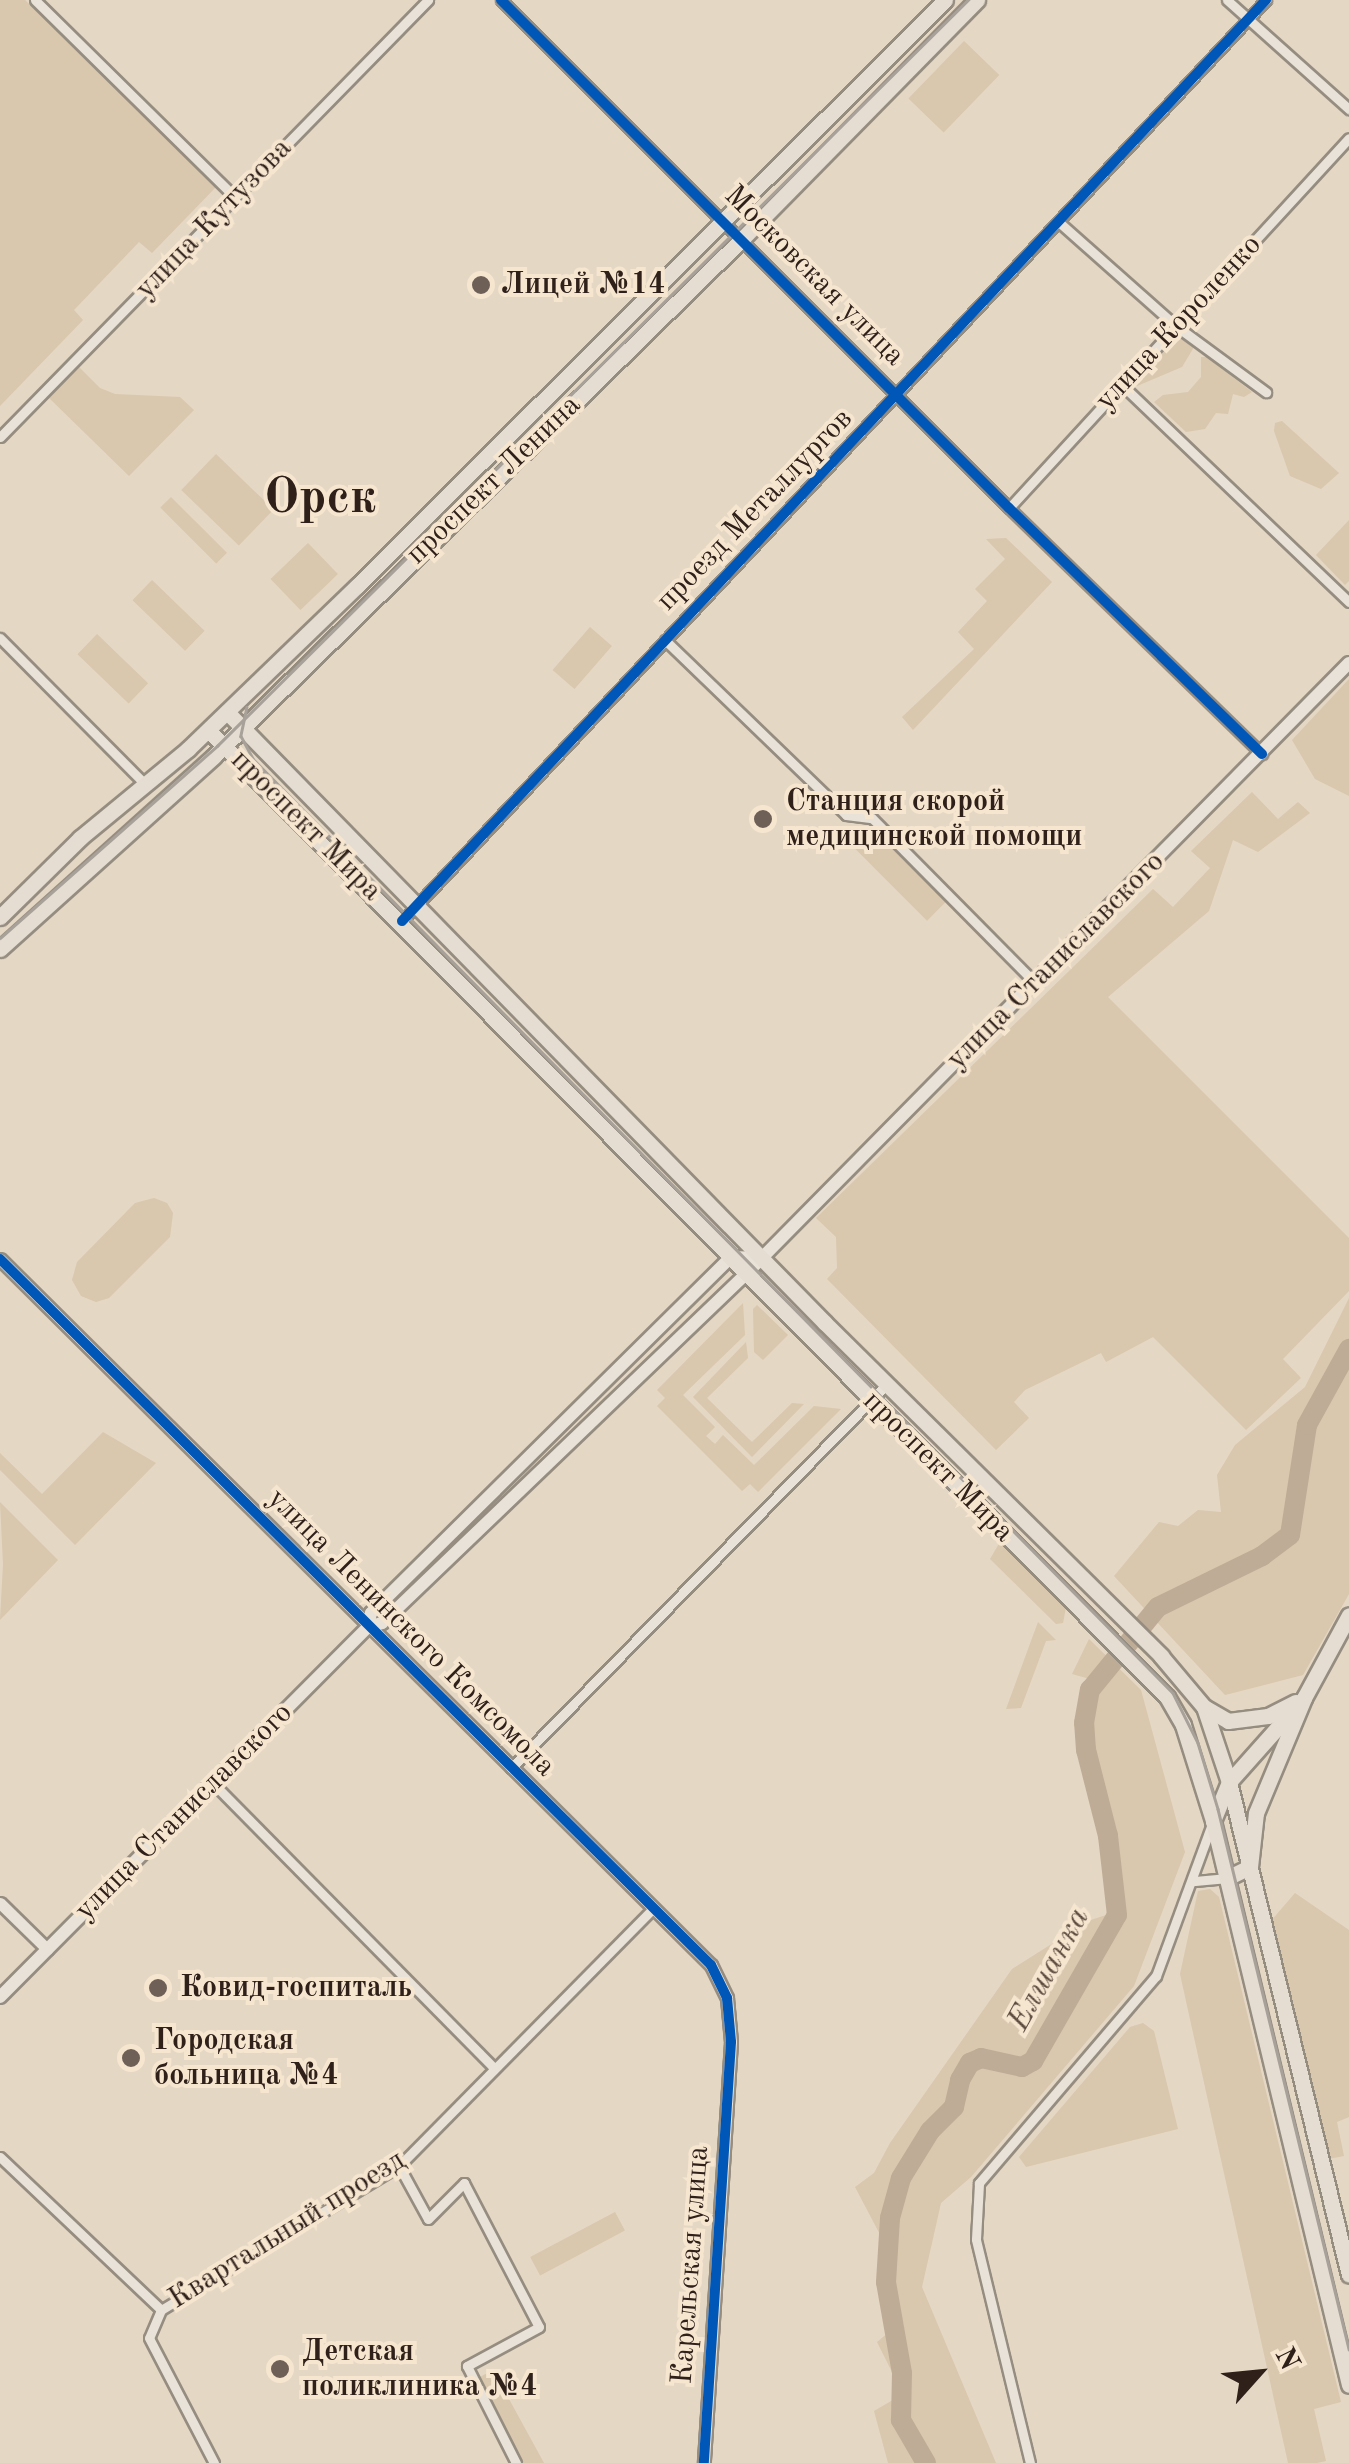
<!DOCTYPE html>
<meta charset="utf-8">
<style>
body{margin:0}
#map{position:relative;width:1349px;height:2463px;overflow:hidden;background:#e4d7c4;font-family:"Old Standard TT",serif}
div>[style]{position:absolute}
[style*='--x']{left:calc(var(--x)*1px);top:calc(var(--y)*1px);width:calc(var(--w)*1px);rotate:calc(var(--a)*1deg)}
.green>*{inset:0;background:#d9c7ae;transform-origin:0 0}
.river>*{height:20px;margin:-10px;padding:0 10px;transform-origin:10px;border-radius:10px;background:#bfac96}
.roads{filter:drop-shadow(2px 0 #968d81) drop-shadow(-2px 0 #968d81) drop-shadow(0 2px #968d81) drop-shadow(0 -2px #968d81)}
.minor>*{height:9px;margin:-4.5px;padding:0 4.5px;transform-origin:4.5px;border-radius:4.5px;background:#e9e2d8}
.tertiary>*{height:11px;margin:-5.5px;padding:0 5.5px;transform-origin:5.5px;border-radius:5.5px;background:#e9e2d8}
.secondary>*{height:12px;margin:-6px;padding:0 6px;transform-origin:6px;border-radius:6px;background:#e9e2d8}
.primary>*{height:15px;margin:-7.5px;padding:0 7.5px;transform-origin:7.5px;border-radius:7.5px;background:#e5ddd2}
.tram>*{height:2.5px;margin:-1.25px;padding:0 1.25px;transform-origin:1.25px;border-radius:1.25px;background:#a7a199}
.cycleway>*{height:10px;margin:-5px;padding:0 5px;transform-origin:5px;border-radius:5px;background:#0057b8}
.dots>*{width:28px;height:28px;translate:-50% -50%;box-sizing:border-box;border:5px solid #f6e6d0;border-radius:50%}
span{translate:-50% -50%;white-space:nowrap;text-align:center;line-height:1.15;-webkit-text-stroke:8px #f6e6d0;paint-order:stroke}
.street-label{font-size:30px;color:#2f201a}
.poi-label{font-size:30px;color:#2f201a;font-weight:700}
.left{translate:0 -50%;text-align:left}
.water-label{font-size:32px;color:#5c4b3e;font-style:italic}
.town-label{font-size:50px;color:#2f201a;font-weight:700}
.north{position:absolute;left:1209px;top:2323px;width:100px;height:100px;-webkit-text-stroke:8px #f6e6d0;paint-order:stroke;rotate:63deg;font-size:28px;font-weight:700;line-height:40px;text-align:center;color:#2f201a}
.north::after{content:'';display:block;margin:auto;width:35px;height:45px;background:#2f201a;clip-path:polygon(50% 0,100% 100%,50% 72%,0 100%)}
</style>
<div id="map">
<div class="green">
<i style="clip-path:polygon(0 0,25px 0,216px 187px,152px 253px,139px 242px,74px 310px,83px 320px,0 406px)"></i>
<i style="left:964px;top:41px;width:49px;height:80px;rotate:44deg"></i>
<i style="clip-path:polygon(1176px 335px,1194px 347px,1182px 367px,1137px 386px,1131px 384px)"></i>
<i style="clip-path:polygon(1201px 357px,1207px 357px,1252px 392px,1244px 397px,1233px 394px,1228px 414px,1216px 413px,1205px 429px,1186px 432px,1154px 402px,1163px 395px,1188px 392px,1201px 377px)"></i>
<i style="clip-path:polygon(78px 366px,100px 388px,115px 394px,180px 397px,194px 410px,129px 476px,48px 397px)"></i>
<i style="clip-path:polygon(1282px 421px,1339px 473px,1321px 489px,1290px 476px,1274px 431px,1275px 423px)"></i>
<i style="left:216px;top:454px;width:80px;height:50px;rotate:44deg"></i>
<i style="left:171px;top:497px;width:79px;height:15px;rotate:45deg"></i>
<i style="clip-path:polygon(1349px 520px,1349px 581px,1345px 585px,1316px 555px)"></i>
<i style="clip-path:polygon(1006px 538px,1052px 582px,913px 730px,902px 717px,974px 649px,958px 632px,987px 601px,975px 589px,1005px 559px,986px 539px)"></i>
<i style="left:308px;top:543px;width:43px;height:52px;rotate:46deg"></i>
<i style="left:152px;top:580px;width:73px;height:28px;rotate:44deg"></i>
<i style="left:590px;top:627px;width:29px;height:57px;rotate:41deg"></i>
<i style="left:97px;top:634px;width:71px;height:28px;rotate:44deg"></i>
<i style="clip-path:polygon(1349px 679px,1349px 796px,1315px 779px,1292px 740px)"></i>
<i style="clip-path:polygon(1252px 792px,1278px 819px,1298px 802px,1310px 813px,1258px 852px,1233px 840px,1209px 911px,1108px 997px,1349px 1238px,1349px 1291px,1283px 1359px,1301px 1378px,1246px 1430px,1153px 1337px,1106px 1362px,1101px 1353px,1025px 1390px,1014px 1402px,1029px 1418px,996px 1450px,827px 1279px,837px 1268px,836px 1237px,816px 1218px,1153px 889px,1173px 907px,1210px 868px,1191px 851px)"></i>
<i style="left:874px;top:828px;width:103px;height:28px;rotate:45deg"></i>
<i style="clip-path:polygon(154px 1198px,167px 1203px,173px 1213px,170px 1237px,109px 1298px,96px 1302px,81px 1296px,72px 1280px,77px 1262px,135px 1203px)"></i>
<i style="clip-path:polygon(1349px 1298px,1349px 1594px,1303px 1675px,1225px 1695px,1114px 1576px,1159px 1522px,1178px 1526px,1198px 1510px,1221px 1512px,1217px 1475px,1235px 1445px,1305px 1387px)"></i>
<i style="clip-path:polygon(743px 1303px,745px 1335px,683px 1395px,715px 1427px,706px 1436px,715px 1444px,723px 1435px,754px 1465px,814px 1406px,841px 1409px,758px 1492px,750px 1484px,742px 1491px,657px 1406px,665px 1398px,657px 1390px)"></i>
<i style="clip-path:polygon(757px 1305px,788px 1335px,763px 1360px,754px 1352px,753px 1309px)"></i>
<i style="clip-path:polygon(746px 1342px,748px 1358px,707px 1398px,752px 1442px,792px 1403px,804px 1404px,752px 1457px,693px 1397px)"></i>
<i style="clip-path:polygon(103px 1432px,156px 1463px,75px 1545px,0 1470px,0 1453px,42px 1494px)"></i>
<i style="clip-path:polygon(0 1502px,58px 1560px,0 1620px,3px 1564px)"></i>
<i style="clip-path:polygon(1000px 1542px,1066px 1607px,1063px 1623px,1056px 1624px,990px 1559px)"></i>
<i style="clip-path:polygon(1038px 1622px,1056px 1640px,1046px 1641px,1021px 1708px,1006px 1709px)"></i>
<i style="clip-path:polygon(1089px 1639px,1141px 1690px,1185px 1852px,1134px 1986px,971px 2177px,941px 2203px,922px 2287px,996px 2463px,888px 2463px,874px 2411px,903px 2394px,877px 2342px,901px 2322px,885px 2244px,855px 2187px,874px 2173px,890px 2143px,1012px 1969px,1088px 1921px,1121px 1910px,1117px 1856px,1089px 1741px,1090px 1679px,1072px 1674px)"></i>
<i style="clip-path:polygon(1210px 1889px,1219px 1897px,1341px 2402px,1314px 2409px,1326px 2461px,1317px 2463px,1288px 2463px,1180px 1974px,1198px 1891px)"></i>
<i style="clip-path:polygon(1295px 1893px,1349px 1930px,1349px 2117px,1337px 2122px,1344px 2156px,1328px 2159px,1270px 1922px)"></i>
<i style="clip-path:polygon(1143px 2023px,1154px 2031px,1178px 2129px,1026px 2167px,1019px 2157px,1130px 2027px)"></i>
<i style="left:615px;top:2212px;width:21px;height:96px;rotate:62deg"></i>
<i style="clip-path:polygon(493px 2370px,544px 2463px,523px 2463px,480px 2377px)"></i>
</div>
<div class="river">
<i style="--x:926;--y:2463;--w:50;--a:-120.2"></i>
<i style="--x:901;--y:2420;--w:47;--a:-88.8"></i>
<i style="--x:902;--y:2373;--w:92;--a:-100"></i>
<i style="--x:886;--y:2282;--w:64;--a:-86.4"></i>
<i style="--x:890;--y:2218;--w:41;--a:-74.6"></i>
<i style="--x:901;--y:2178;--w:55;--a:-58.3"></i>
<i style="--x:930;--y:2131;--w:34;--a:-45"></i>
<i style="--x:954;--y:2107;--w:28;--a:-77"></i>
<i style="--x:960;--y:2080;--w:20;--a:-60"></i>
<i style="--x:970;--y:2063;--w:12;--a:-24"></i>
<i style="--x:981;--y:2058;--w:42;--a:12.4"></i>
<i style="--x:1022;--y:2067;--w:13;--a:-29"></i>
<i style="--x:1033;--y:2061;--w:168;--a:-60.1"></i>
<i style="--x:1117;--y:1915;--w:80;--a:-96.5"></i>
<i style="--x:1108;--y:1836;--w:89;--a:-104.3"></i>
<i style="--x:1086;--y:1750;--w:27;--a:-94"></i>
<i style="--x:1084;--y:1723;--w:34;--a:-80"></i>
<i style="--x:1090;--y:1690;--w:107;--a:-50.7"></i>
<i style="--x:1158;--y:1607;--w:116;--a:-26.1"></i>
<i style="--x:1262;--y:1556;--w:35;--a:-37"></i>
<i style="--x:1290;--y:1535;--w:111;--a:-81.2"></i>
<i style="--x:1307;--y:1425;--w:87;--a:-61.1"></i>
</div>
<div class="roads">
<div class="minor">
<i style="--x:35;--y:0;--w:281;--a:44.6"></i>
<i style="--x:501;--y:0;--w:718;--a:45"></i>
<i style="--x:1009;--y:508;--w:353;--a:44.2"></i>
<i style="--x:1227;--y:0;--w:164;--a:41.8"></i>
<i style="--x:1060;--y:223;--w:155;--a:41.6"></i>
<i style="--x:1176;--y:326;--w:112;--a:36.3"></i>
<i style="--x:1122;--y:385;--w:314;--a:43.7"></i>
<i style="--x:0;--y:437;--w:612;--a:-45.6"></i>
<i style="--x:1009;--y:508;--w:502;--a:-47.42"></i>
<i style="--x:0;--y:638;--w:207;--a:45.2"></i>
<i style="--x:665;--y:640;--w:252;--a:44"></i>
<i style="--x:846;--y:815;--w:26;--a:7"></i>
<i style="--x:872;--y:818;--w:232;--a:45.3"></i>
<i style="--x:402;--y:921;--w:1263;--a:-46.83"></i>
<i style="--x:511;--y:1768;--w:537;--a:-45.6"></i>
<i style="--x:211;--y:1781;--w:402;--a:45.4"></i>
<i style="--x:1194;--y:1881;--w:32;--a:-5"></i>
<i style="--x:0;--y:2157;--w:222;--a:43.5"></i>
<i style="--x:161;--y:2310;--w:278;--a:-31.2"></i>
<i style="--x:399;--y:2166;--w:362;--a:-45.4"></i>
<i style="--x:399;--y:2166;--w:60;--a:61.3"></i>
<i style="--x:428;--y:2219;--w:51;--a:-45"></i>
<i style="--x:464;--y:2183;--w:162;--a:62.5"></i>
<i style="--x:539;--y:2327;--w:82;--a:151.6"></i>
<i style="--x:467;--y:2366;--w:109;--a:63.2"></i>
<i style="--x:161;--y:2310;--w:30;--a:113"></i>
<i style="--x:149;--y:2338;--w:141;--a:62.5"></i>
<i style="--x:1030;--y:2463;--w:230;--a:-103.6"></i>
<i style="--x:976;--y:2239;--w:56;--a:-86.9"></i>
<i style="--x:979;--y:2183;--w:272;--a:-49.5"></i>
<i style="--x:1156;--y:1976;--w:162;--a:-69.8"></i>
</div>
<div class="tertiary">
<i style="--x:0;--y:1259;--w:1002;--a:44.8"></i>
<i style="--x:711;--y:1965;--w:37;--a:64"></i>
<i style="--x:727;--y:1998;--w:44;--a:84.8"></i>
<i style="--x:731;--y:2042;--w:422;--a:93.7"></i>
<i style="--x:0;--y:1903;--w:66;--a:44.4"></i>
</div>
<div class="secondary">
<i style="--x:368;--y:1627;--w:14;--a:-78"></i>
<i style="--x:371;--y:1613;--w:506;--a:-44.68"></i>
<i style="--x:731;--y:1257;--w:31;--a:2"></i>
<i style="--x:0;--y:1997;--w:522;--a:-45.16"></i>
<i style="--x:368;--y:1627;--w:15;--a:-16"></i>
<i style="--x:382;--y:1623;--w:506;--a:-43.8"></i>
<i style="--x:747;--y:1273;--w:857;--a:-45.38"></i>
</div>
<div class="primary">
<i style="--x:227;--y:712;--w:855;--a:45.62"></i>
<i style="--x:825;--y:1323;--w:473;--a:44.7"></i>
<i style="--x:1161;--y:1656;--w:67;--a:49.9"></i>
<i style="--x:1204;--y:1707;--w:79;--a:71.6"></i>
<i style="--x:1229;--y:1782;--w:507;--a:76.32"></i>
<i style="--x:208;--y:730;--w:1362;--a:45.24"></i>
<i style="--x:1167;--y:1697;--w:32;--a:60"></i>
<i style="--x:1183;--y:1725;--w:101;--a:72.6"></i>
<i style="--x:1213;--y:1821;--w:580;--a:76.44"></i>
<i style="--x:0;--y:917;--w:112;--a:-44.6"></i>
<i style="--x:80;--y:838;--w:140;--a:-39.5"></i>
<i style="--x:188;--y:749;--w:235;--a:-44"></i>
<i style="--x:357;--y:586;--w:830;--a:-44.9"></i>
<i style="--x:0;--y:949;--w:287;--a:-42"></i>
<i style="--x:213;--y:757;--w:742;--a:-44.4"></i>
<i style="--x:743;--y:238;--w:334;--a:-45.5"></i>
<i style="--x:1204;--y:1707;--w:28;--a:30"></i>
<i style="--x:1228;--y:1721;--w:40;--a:-7.1"></i>
<i style="--x:1268;--y:1716;--w:31;--a:-27"></i>
<i style="--x:1213;--y:1821;--w:42;--a:-67.7"></i>
<i style="--x:1229;--y:1782;--w:99;--a:-48.3"></i>
<i style="--x:1227;--y:1878;--w:25;--a:-26"></i>
<i style="--x:1250;--y:1867;--w:54;--a:-83.7"></i>
<i style="--x:1256;--y:1813;--w:125;--a:-67.3"></i>
<i style="--x:1304;--y:1698;--w:94;--a:-61.5"></i>
</div>
</div>
<div class="tram">
<i style="--x:247;--y:707;--w:30;--a:102"></i>
<i style="--x:241;--y:736;--w:26;--a:62"></i>
<i style="--x:253;--y:759;--w:1311;--a:45.43"></i>
<i style="--x:1173;--y:1693;--w:56;--a:63.4"></i>
<i style="--x:1198;--y:1743;--w:69;--a:73.1"></i>
<i style="--x:1218;--y:1809;--w:556;--a:76.36"></i>
<i style="--x:0;--y:938;--w:290;--a:-41.5"></i>
<i style="--x:217;--y:746;--w:1059;--a:-44.81"></i>
</div>
<div class="cycleway">
<i style="--x:501;--y:0;--w:718;--a:45"></i>
<i style="--x:1009;--y:508;--w:353;--a:44.2"></i>
<i style="--x:402;--y:921;--w:1263;--a:-46.83"></i>
<i style="--x:0;--y:1259;--w:1002;--a:44.8"></i>
<i style="--x:711;--y:1965;--w:37;--a:64"></i>
<i style="--x:727;--y:1998;--w:44;--a:84.8"></i>
<i style="--x:731;--y:2042;--w:422;--a:93.7"></i>
</div>
<div class="dots">
<i style="left:481px;top:285px;background:#6e6056"></i>
<i style="left:763px;top:819px;background:#6e6056"></i>
<i style="left:158px;top:1988px;background:#6e6056"></i>
<i style="left:131px;top:2058px;background:#6e6056"></i>
<i style="left:280px;top:2369px;background:#6e6056"></i>
</div>
<div class="street-label">
<span style="left:214px;top:219px;rotate:-46deg">улица Кутузова</span>
<span style="left:814px;top:276px;rotate:45deg">Московская улица</span>
<span style="left:1179px;top:323px;rotate:-47deg">улица Короленко</span>
<span style="left:494px;top:480px;rotate:-44deg">проспект Ленина</span>
<span style="left:755px;top:510px;rotate:-46deg">проезд Металлургов</span>
<span style="left:306px;top:826px;rotate:45deg">проспект Мира</span>
<span style="left:1056px;top:961px;rotate:-45deg">улица Станиславского</span>
<span style="left:938px;top:1467px;rotate:45deg">проспект Мира</span>
<span style="left:411px;top:1633px;rotate:45deg">улица Ленинского Комсомола</span>
<span style="left:184px;top:1812px;rotate:-45deg">улица Станиславского</span>
<span style="left:287px;top:2230px;rotate:-32deg">Квартальный проезд</span>
<span style="left:691px;top:2265px;rotate:-86deg">Карельская улица</span>
</div>
<div class="poi-label">
<span class="left" style="left:501px;top:285px">Лицей №14</span>
<span class="left" style="left:786px;top:819px">Станция скорой<br>медицинской помощи</span>
<span class="left" style="left:180px;top:1988px">Ковид-госпиталь</span>
<span class="left" style="left:154px;top:2058px">Городская<br>больница №4</span>
<span class="left" style="left:302px;top:2369px">Детская<br>поликлиника №4</span>
</div>
<div class="water-label">
<span style="left:1050px;top:1970px;rotate:-61deg">Елшанка</span>
</div>
<div class="town-label">
<span style="left:320px;top:500px">Орск</span>
</div>
<div class="north">N</div>
</div>
